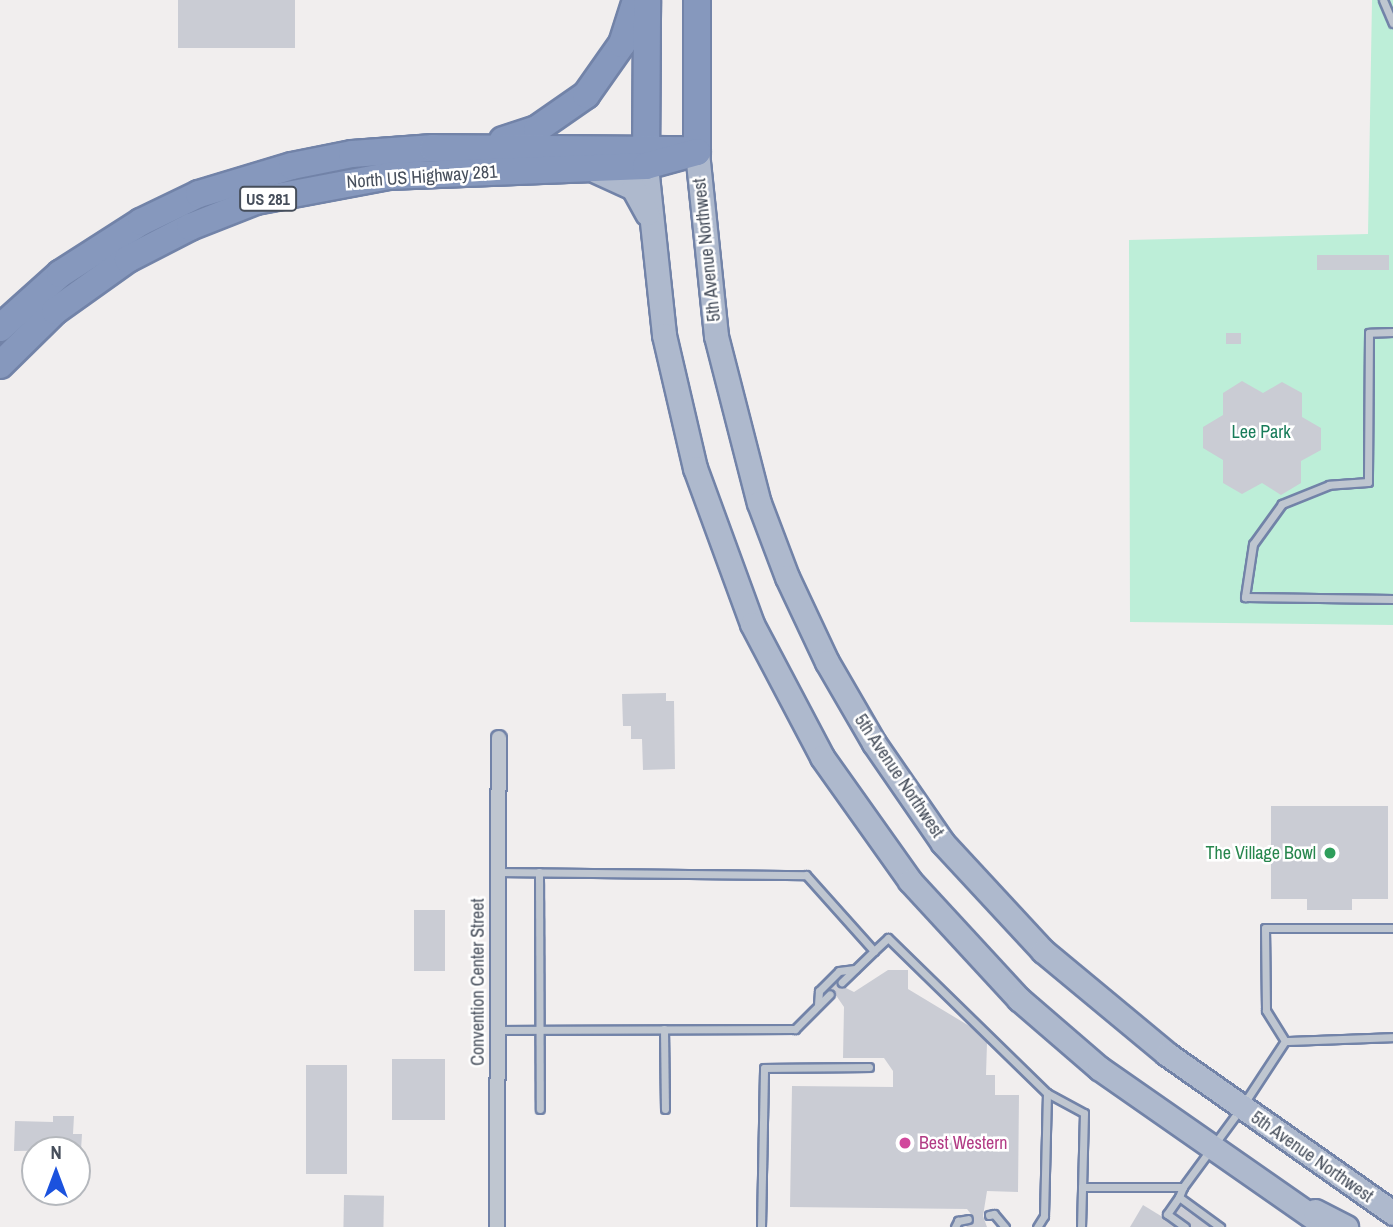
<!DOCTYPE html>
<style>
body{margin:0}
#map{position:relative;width:1393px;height:1227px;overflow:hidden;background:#f1eeee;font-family:"Archivo Narrow",sans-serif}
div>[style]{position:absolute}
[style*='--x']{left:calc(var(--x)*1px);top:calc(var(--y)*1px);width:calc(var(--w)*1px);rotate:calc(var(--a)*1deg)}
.green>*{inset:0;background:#bdeed8}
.building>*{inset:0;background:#caccd4;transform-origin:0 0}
.roads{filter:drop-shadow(2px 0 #7283a8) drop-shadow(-2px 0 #7283a8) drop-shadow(0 2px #7283a8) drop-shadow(0 -2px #7283a8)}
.lane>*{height:7px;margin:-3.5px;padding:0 3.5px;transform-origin:3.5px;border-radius:3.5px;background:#bfc6d0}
.street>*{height:14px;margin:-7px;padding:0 7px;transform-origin:7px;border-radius:7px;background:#bfc6d0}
.primary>*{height:23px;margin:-11.5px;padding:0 11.5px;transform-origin:11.5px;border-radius:11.5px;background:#aeb9cd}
.highway>*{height:26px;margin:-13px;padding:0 13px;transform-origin:13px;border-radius:13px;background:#8698bd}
.dots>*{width:19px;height:19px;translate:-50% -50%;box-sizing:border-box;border:4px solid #fff;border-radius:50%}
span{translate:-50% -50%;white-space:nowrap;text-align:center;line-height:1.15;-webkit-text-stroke:5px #fff;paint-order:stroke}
.shield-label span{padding:2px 5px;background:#fff;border:2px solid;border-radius:5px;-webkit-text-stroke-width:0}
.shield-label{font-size:16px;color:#464e5b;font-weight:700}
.street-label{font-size:18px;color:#464e5b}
.park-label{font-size:18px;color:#187c5a}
.leisure-label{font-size:18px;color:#27864d}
.right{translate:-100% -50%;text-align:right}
.hotel-label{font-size:18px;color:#b23c85}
.left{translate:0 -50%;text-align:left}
.north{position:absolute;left:21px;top:1136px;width:70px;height:70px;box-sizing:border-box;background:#fff;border:2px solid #b5b8bd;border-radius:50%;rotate:0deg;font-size:19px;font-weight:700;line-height:28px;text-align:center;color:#464e5b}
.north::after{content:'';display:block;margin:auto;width:24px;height:32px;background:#1b52de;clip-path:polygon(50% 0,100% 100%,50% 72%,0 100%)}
</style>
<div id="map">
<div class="green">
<i style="clip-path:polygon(1372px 0,1393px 0,1393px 625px,1130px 622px,1129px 240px,1368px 234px)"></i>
</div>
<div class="building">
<i style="left:178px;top:0;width:117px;height:48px"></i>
<i style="left:1317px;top:255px;width:72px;height:15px"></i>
<i style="left:1226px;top:333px;width:15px;height:11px"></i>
<i style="clip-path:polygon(1242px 381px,1263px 393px,1282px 382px,1302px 393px,1302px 417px,1321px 428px,1321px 450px,1301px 461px,1301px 483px,1281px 495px,1262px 483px,1242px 494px,1223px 483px,1223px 460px,1203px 448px,1203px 427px,1223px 415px,1223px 393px)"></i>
<i style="clip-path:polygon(666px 693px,666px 701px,674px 701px,675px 769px,643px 770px,642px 739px,631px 739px,631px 726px,623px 726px,622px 694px)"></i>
<i style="clip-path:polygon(1271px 806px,1388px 806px,1388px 899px,1352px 899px,1352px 910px,1307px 910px,1307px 899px,1271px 899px)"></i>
<i style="left:414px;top:910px;width:31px;height:61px"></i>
<i style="clip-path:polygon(888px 970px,908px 970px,908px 989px,971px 1027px,987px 1043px,986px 1075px,995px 1075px,995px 1095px,1019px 1095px,1018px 1192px,987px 1191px,983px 1216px,987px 1227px,966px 1227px,974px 1218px,967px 1209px,790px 1207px,792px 1086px,893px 1087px,893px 1071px,884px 1058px,843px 1058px,844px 1007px,831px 988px,836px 983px,854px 992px)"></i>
<i style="left:392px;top:1059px;width:53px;height:61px"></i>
<i style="left:306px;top:1065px;width:41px;height:109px"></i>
<i style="clip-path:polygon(53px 1116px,74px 1116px,73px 1134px,82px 1134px,81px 1150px,14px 1151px,15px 1121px,53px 1122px)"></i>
<i style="left:344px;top:1195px;width:40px;height:32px;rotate:1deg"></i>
<i style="clip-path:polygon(1143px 1205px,1161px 1216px,1175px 1227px,1130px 1227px)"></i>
<i style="clip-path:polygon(1180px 1206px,1210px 1227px,1191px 1227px,1175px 1213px)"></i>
</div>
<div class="roads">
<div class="lane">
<i style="--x:1383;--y:0;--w:25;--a:67"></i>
<i style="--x:1393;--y:332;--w:24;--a:178"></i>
<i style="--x:1369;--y:333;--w:149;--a:90.4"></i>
<i style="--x:1368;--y:482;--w:39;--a:176"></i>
<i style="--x:1329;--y:485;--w:51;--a:158"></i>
<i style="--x:1282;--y:504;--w:49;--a:125.9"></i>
<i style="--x:1253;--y:544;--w:54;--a:98.6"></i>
<i style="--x:1245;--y:597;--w:148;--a:0.8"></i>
<i style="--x:499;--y:872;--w:307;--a:0.6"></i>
<i style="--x:806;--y:875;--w:102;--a:48.2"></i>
<i style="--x:874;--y:951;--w:45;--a:135.9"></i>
<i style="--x:539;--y:872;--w:237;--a:89.8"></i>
<i style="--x:874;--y:951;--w:19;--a:-43"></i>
<i style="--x:888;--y:938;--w:222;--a:44.3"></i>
<i style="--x:1047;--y:1093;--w:123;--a:91.4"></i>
<i style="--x:1044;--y:1216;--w:13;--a:122"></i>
<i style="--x:818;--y:1005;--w:14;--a:-86"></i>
<i style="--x:819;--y:991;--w:28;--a:-45"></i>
<i style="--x:839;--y:971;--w:16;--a:-7"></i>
<i style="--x:664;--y:1029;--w:80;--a:89.3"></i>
<i style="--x:498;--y:1030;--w:297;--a:-0.2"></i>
<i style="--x:795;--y:1029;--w:49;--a:-45"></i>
<i style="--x:1285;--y:1041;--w:108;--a:-2.1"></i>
<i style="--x:1047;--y:1093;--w:42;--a:28.4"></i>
<i style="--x:1084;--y:1113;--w:114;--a:91.5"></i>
<i style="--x:1082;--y:1187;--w:101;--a:0"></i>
<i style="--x:1183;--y:1187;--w:98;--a:-53.7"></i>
<i style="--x:1241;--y:1108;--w:80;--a:-56.7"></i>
<i style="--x:1285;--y:1041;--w:36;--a:-122"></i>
<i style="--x:1266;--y:1010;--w:82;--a:-90.7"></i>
<i style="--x:1265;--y:928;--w:128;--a:0"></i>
<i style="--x:1183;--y:1187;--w:11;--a:112"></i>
<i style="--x:1179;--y:1197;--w:51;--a:36.2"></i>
<i style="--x:1179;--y:1197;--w:21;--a:125"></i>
<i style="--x:1167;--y:1214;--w:22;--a:36"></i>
<i style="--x:989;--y:1215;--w:5;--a:-11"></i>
<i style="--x:994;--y:1214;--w:17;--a:50"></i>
<i style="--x:761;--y:1227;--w:159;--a:-88.9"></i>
<i style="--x:764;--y:1068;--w:105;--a:-0.5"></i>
<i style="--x:955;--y:1227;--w:7;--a:-63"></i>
<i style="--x:958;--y:1221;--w:10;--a:-11"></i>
</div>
<div class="street">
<i style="--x:497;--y:1227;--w:489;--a:-89.8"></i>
</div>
<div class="primary">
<i style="--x:697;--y:152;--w:185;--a:84.1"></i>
<i style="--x:716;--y:336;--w:172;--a:75.6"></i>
<i style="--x:759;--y:503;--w:79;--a:69.3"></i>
<i style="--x:787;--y:577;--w:94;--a:64.8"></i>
<i style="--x:827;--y:662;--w:94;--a:59.9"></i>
<i style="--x:874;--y:743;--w:121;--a:55.4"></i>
<i style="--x:943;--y:843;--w:147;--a:47.2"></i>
<i style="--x:1043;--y:951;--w:161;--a:39.7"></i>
<i style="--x:1167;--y:1054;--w:276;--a:35.1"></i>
<i style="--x:646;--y:166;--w:170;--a:83.9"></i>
<i style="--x:664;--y:335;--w:137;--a:76.9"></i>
<i style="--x:695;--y:468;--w:166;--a:69.9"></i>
<i style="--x:752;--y:624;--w:150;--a:62.2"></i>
<i style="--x:822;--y:757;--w:152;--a:54.6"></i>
<i style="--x:910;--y:881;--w:161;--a:47.3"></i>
<i style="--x:1019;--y:999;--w:106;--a:40.8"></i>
<i style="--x:1099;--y:1068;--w:278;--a:34.9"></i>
<i style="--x:596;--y:171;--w:41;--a:24.7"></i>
<i style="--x:633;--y:188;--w:29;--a:61"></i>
<i style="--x:1315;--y:1211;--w:35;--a:27"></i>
</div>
<div class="highway">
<i style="--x:503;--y:140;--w:36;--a:-18"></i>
<i style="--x:537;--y:129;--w:60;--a:-34.8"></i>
<i style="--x:586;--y:95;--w:62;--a:-54.8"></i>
<i style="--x:622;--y:44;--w:46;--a:-72.3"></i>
<i style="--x:697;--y:152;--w:152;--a:-90"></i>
<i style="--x:646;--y:163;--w:163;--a:-89.6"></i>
<i style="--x:0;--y:328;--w:81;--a:-42"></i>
<i style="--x:60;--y:274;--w:96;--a:-32.7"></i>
<i style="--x:141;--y:222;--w:64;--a:-25.8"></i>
<i style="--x:199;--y:194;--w:97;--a:-16.8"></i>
<i style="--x:292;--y:166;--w:61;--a:-11.3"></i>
<i style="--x:352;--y:154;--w:81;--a:-4.2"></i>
<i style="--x:433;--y:148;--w:252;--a:0.5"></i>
<i style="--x:0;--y:365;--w:77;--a:-44.5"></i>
<i style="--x:55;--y:311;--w:90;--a:-35.5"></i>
<i style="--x:128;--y:259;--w:70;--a:-27.3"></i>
<i style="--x:190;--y:227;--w:71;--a:-21.5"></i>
<i style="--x:256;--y:201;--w:134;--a:-10.7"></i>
<i style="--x:388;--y:176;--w:258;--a:-2.2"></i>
<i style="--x:646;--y:166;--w:53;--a:-15.4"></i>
</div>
</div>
<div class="dots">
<i style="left:1330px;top:853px;background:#2e9e5b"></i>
<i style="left:905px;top:1143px;background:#d1479c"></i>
</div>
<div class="shield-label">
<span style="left:268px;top:199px">US 281</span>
</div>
<div class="street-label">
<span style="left:422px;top:177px;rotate:-4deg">North US Highway 281</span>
<span style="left:707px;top:250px;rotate:-96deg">5th Avenue Northwest</span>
<span style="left:899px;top:776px;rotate:56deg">5th Avenue Northwest</span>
<span style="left:478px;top:982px;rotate:-90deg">Convention Center Street</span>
<span style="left:1312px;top:1157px;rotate:35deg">5th Avenue Northwest</span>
</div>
<div class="park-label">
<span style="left:1261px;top:432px">Lee Park</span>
</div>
<div class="leisure-label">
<span class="right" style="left:1316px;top:853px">The Village Bowl</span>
</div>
<div class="hotel-label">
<span class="left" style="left:919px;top:1143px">Best Western</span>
</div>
<div class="north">N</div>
</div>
